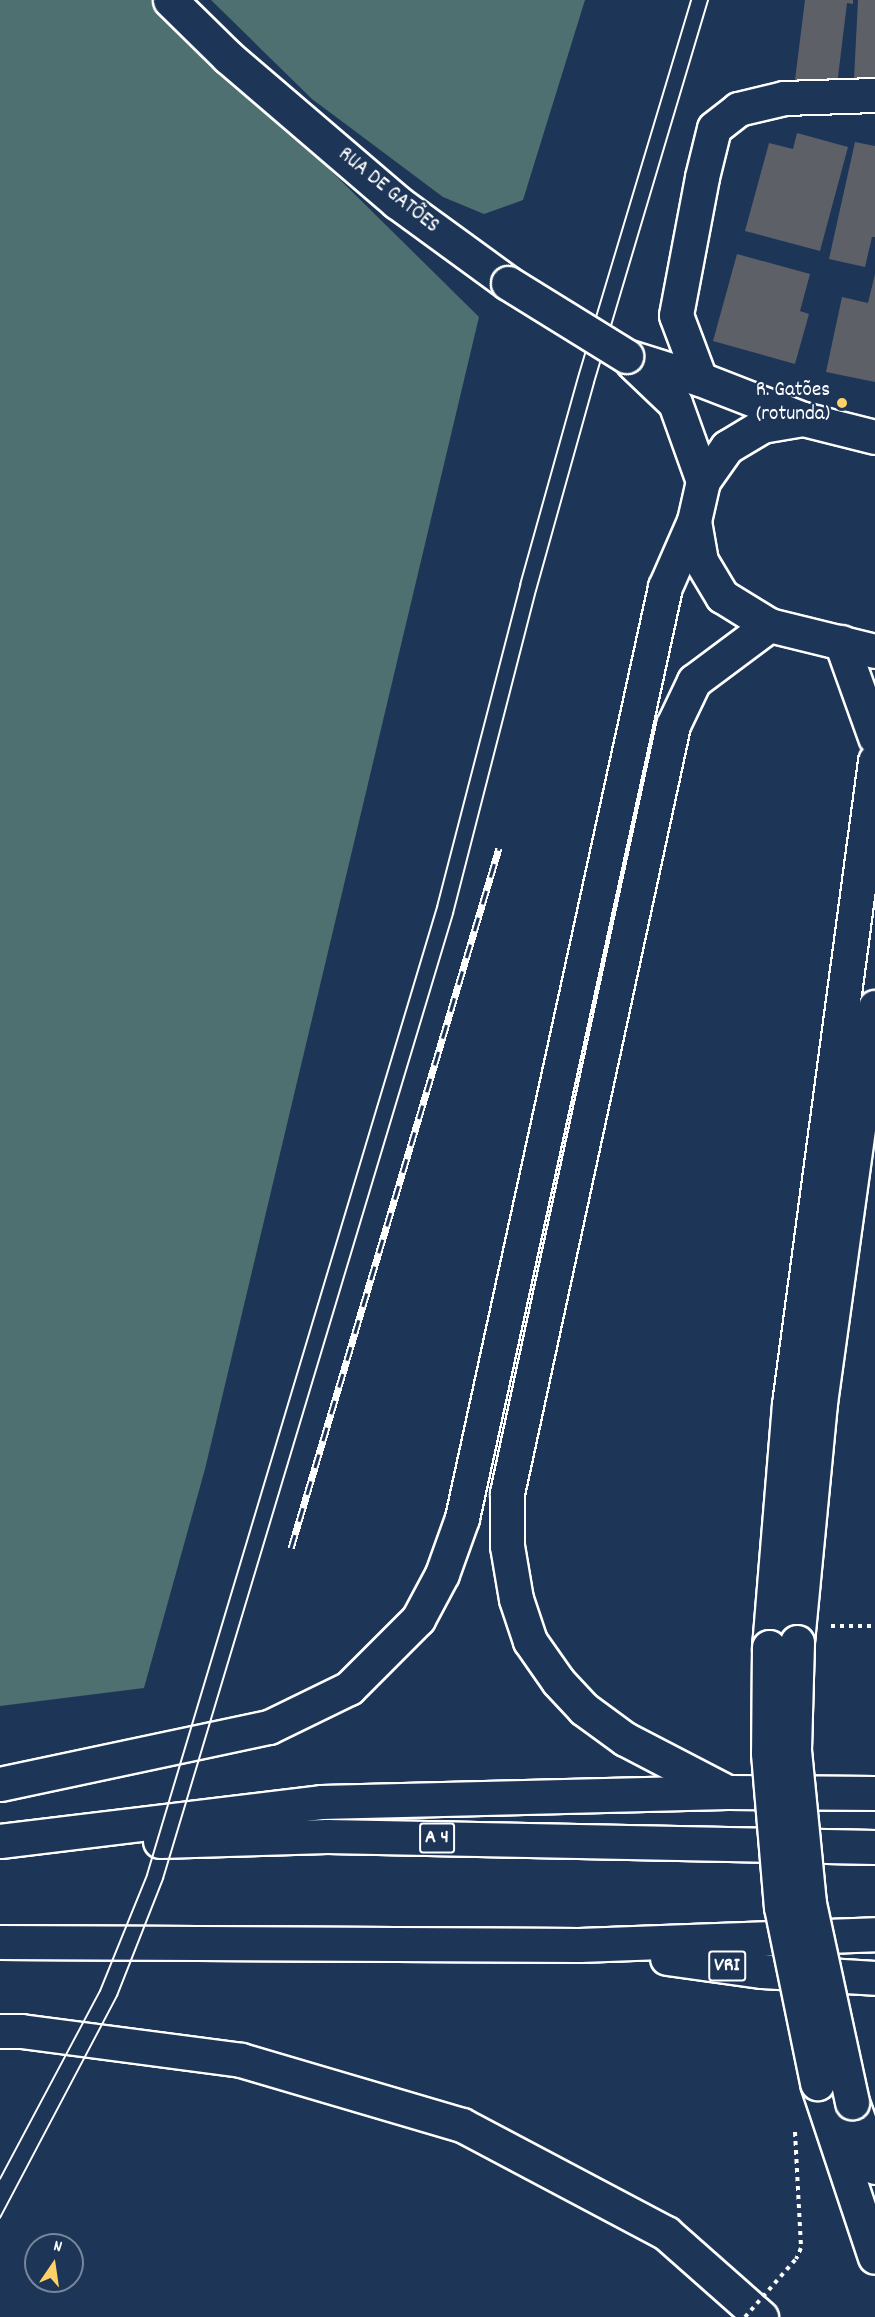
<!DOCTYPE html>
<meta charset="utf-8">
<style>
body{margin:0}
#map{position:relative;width:875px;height:2317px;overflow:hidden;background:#1d3557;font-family:Dekko,sans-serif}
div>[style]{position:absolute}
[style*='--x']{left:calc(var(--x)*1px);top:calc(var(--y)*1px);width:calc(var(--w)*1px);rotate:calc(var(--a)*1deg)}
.green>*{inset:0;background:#4e7070}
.building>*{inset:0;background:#5e6068}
.path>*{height:4px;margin-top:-2px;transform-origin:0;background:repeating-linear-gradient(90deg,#fff 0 4.5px,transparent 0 9px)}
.roads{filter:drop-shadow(2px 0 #fff) drop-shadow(-2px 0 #fff) drop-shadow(0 2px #fff) drop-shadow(0 -2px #fff)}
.street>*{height:33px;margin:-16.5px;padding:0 16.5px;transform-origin:16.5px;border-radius:16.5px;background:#1d3557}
.secondary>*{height:33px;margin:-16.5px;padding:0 16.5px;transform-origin:16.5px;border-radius:16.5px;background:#1d3557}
.highway>*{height:33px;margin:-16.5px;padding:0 16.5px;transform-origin:16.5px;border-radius:16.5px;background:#1d3557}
.tram>*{height:1.5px;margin:-0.75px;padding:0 0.75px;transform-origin:0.75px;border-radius:0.75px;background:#fff}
.rail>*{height:7px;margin-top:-3.5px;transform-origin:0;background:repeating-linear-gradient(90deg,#1d3557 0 14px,#fff 0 28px);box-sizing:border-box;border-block:2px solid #fff}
.path-bridge>*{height:4px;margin-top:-2px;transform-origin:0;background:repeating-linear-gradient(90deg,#fff 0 4.5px,transparent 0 9px)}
.bridges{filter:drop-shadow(2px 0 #fff) drop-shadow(-2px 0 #fff) drop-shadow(0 2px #fff) drop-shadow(0 -2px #fff)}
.street-bridge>*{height:33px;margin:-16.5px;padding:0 16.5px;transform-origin:16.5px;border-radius:16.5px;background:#1d3557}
.secondary-bridge>*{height:33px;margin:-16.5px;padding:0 16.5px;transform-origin:16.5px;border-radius:16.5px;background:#1d3557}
.dots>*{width:16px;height:16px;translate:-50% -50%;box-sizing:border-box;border:3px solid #1d3557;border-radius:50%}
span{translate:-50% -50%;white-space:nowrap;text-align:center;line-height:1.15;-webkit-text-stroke:4.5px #1d3557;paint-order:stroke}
.shield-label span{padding:2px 4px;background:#1d3557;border:2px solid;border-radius:4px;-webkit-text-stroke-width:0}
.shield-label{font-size:20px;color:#fff;font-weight:700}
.street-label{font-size:21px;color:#fff}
.poi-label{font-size:21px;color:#fff}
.right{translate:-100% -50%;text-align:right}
.north{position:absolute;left:24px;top:2233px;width:60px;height:60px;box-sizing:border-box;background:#1d3557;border:2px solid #77869a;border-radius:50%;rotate:13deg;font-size:16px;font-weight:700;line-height:24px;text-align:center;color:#fff}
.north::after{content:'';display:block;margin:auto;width:21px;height:27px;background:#ffd166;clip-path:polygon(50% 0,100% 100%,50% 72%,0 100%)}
</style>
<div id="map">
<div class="green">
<i style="clip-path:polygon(0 0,158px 0,479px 317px,205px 1469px,144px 1688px,0 1706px)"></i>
<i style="clip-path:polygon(211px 0,585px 0,523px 200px,484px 214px,443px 197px,312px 99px)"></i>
</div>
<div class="building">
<i style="clip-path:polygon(805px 0,853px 0,853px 4px,847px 3px,837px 85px,795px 80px)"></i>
<i style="clip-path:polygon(858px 0,875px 0,875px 80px,854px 79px)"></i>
<i style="clip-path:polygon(797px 133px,848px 147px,820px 251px,745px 231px,769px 143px,793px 149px)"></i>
<i style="clip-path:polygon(855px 142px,875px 146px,875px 237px,872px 237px,865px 267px,829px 259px)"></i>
<i style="clip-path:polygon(737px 254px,810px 274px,800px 311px,809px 314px,795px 364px,713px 341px)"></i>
<i style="clip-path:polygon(875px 274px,875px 382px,826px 372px,842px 297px,868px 303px)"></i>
</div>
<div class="path">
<i style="--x:831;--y:1626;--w:44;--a:0"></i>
<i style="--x:795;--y:2132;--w:116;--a:87"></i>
<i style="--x:801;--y:2248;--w:12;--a:114"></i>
</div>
<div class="roads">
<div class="street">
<i style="--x:170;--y:0;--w:81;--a:44.5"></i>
<i style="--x:228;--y:57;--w:223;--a:40.6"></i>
<i style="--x:397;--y:202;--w:137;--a:36.1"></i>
<i style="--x:626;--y:356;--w:77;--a:17.3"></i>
<i style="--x:700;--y:379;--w:110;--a:21.2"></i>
<i style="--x:632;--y:362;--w:59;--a:43.6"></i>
<i style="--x:675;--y:403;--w:83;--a:70.3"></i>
<i style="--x:700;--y:379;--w:68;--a:-110.6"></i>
<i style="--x:676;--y:315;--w:140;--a:-79.3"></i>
<i style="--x:702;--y:177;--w:50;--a:-76.2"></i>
<i style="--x:714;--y:128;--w:31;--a:-38"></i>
<i style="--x:738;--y:109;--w:47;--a:-13.4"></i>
<i style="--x:784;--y:98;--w:91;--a:-1.9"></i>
</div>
<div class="secondary">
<i style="--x:875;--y:437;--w:74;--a:-166"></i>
<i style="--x:803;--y:419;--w:42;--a:170.3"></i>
<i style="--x:762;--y:426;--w:41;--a:149"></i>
<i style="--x:727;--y:447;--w:42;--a:125.2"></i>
<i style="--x:703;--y:481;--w:41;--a:102.7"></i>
<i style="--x:694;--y:521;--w:41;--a:80.1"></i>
<i style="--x:701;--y:561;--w:41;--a:59"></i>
<i style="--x:722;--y:596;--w:55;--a:31.7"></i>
<i style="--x:769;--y:625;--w:109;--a:13.8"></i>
<i style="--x:841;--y:642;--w:101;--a:70.3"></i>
<i style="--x:797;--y:1642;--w:240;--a:-84.5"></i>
<i style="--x:820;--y:1403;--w:400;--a:-82.1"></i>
<i style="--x:769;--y:1647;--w:244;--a:-85.3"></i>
<i style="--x:789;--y:1404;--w:649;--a:-82.38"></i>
<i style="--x:817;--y:2083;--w:183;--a:71.6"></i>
<i style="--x:852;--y:2102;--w:69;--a:70.5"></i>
</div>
<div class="highway">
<i style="--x:0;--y:1784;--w:275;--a:-12"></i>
<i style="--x:269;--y:1727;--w:89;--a:-26"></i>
<i style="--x:349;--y:1688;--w:98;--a:-45"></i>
<i style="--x:418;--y:1619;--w:51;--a:-61.9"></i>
<i style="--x:442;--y:1574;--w:59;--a:-70.3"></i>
<i style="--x:462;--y:1518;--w:953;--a:-77.7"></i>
<i style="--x:665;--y:587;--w:72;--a:-66.3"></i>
<i style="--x:727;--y:1792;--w:115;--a:-152.5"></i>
<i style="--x:625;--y:1739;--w:51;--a:-143.8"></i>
<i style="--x:584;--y:1709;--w:38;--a:-133"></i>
<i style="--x:558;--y:1681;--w:49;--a:-125"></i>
<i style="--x:530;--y:1641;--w:44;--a:-108.4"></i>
<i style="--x:516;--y:1599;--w:54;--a:-99.6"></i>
<i style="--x:507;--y:1546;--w:53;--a:-90"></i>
<i style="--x:507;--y:1493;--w:786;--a:-77.8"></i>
<i style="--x:673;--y:725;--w:49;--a:-64.5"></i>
<i style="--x:694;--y:681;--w:94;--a:-36.7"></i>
<i style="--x:0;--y:1841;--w:323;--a:-6.9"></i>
<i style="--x:321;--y:1802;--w:406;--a:-1.4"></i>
<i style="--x:727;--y:1792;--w:148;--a:0.4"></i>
<i style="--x:160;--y:1841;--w:167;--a:-1.7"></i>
<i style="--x:327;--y:1836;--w:548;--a:1.15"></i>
<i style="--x:0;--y:1942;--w:579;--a:0.3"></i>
<i style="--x:579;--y:1945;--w:296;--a:-2.1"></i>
<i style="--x:667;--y:1958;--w:96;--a:7.8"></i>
<i style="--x:762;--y:1971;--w:113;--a:3.5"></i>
<i style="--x:0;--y:2031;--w:21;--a:0"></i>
<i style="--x:21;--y:2031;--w:222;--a:7.5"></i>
<i style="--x:241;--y:2060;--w:230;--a:16.4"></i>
<i style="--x:462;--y:2125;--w:231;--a:27.9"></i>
<i style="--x:666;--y:2233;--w:127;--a:41.5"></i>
</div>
</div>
<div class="tram">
<i style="--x:0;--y:2179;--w:213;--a:-62"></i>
<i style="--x:100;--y:1991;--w:125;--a:-67.9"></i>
<i style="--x:147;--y:1875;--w:1011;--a:-73.32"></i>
<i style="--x:437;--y:907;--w:333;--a:-75.5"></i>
<i style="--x:520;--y:585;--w:219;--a:-74.4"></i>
<i style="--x:579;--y:374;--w:390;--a:-73.3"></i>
<i style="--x:0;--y:2218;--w:251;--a:-62.2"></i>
<i style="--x:117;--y:1996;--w:126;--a:-68.5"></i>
<i style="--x:163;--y:1879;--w:1008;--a:-73.27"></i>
<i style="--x:453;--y:914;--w:333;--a:-75.6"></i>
<i style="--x:536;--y:591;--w:216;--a:-74.4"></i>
<i style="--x:594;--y:383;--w:400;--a:-73.4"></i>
</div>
<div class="rail">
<i style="--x:291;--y:1548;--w:730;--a:-73.45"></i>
</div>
<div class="path-bridge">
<i style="--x:745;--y:2317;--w:77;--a:-48.7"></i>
</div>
<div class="bridges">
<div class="street-bridge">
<i style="--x:508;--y:283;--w:139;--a:31.7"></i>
</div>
<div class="secondary-bridge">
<i style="--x:797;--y:1642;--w:108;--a:91.6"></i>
<i style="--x:794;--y:1750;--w:154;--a:84.4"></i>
<i style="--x:809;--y:1903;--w:204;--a:77.8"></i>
<i style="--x:769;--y:1647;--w:106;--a:90.5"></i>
<i style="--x:768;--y:1753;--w:155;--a:85.2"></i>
<i style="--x:781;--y:1907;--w:180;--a:78.4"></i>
</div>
</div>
<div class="dots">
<i style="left:842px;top:403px;background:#ffd166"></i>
</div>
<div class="shield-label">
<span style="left:437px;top:1838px">A 4</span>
<span style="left:727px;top:1966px">VRI</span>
</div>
<div class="street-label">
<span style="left:388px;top:191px;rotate:39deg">RUA DE GATÕES</span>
</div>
<div class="poi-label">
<span class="right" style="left:830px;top:403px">R. Gatões<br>(rotunda)</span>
</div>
<div class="north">N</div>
</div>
